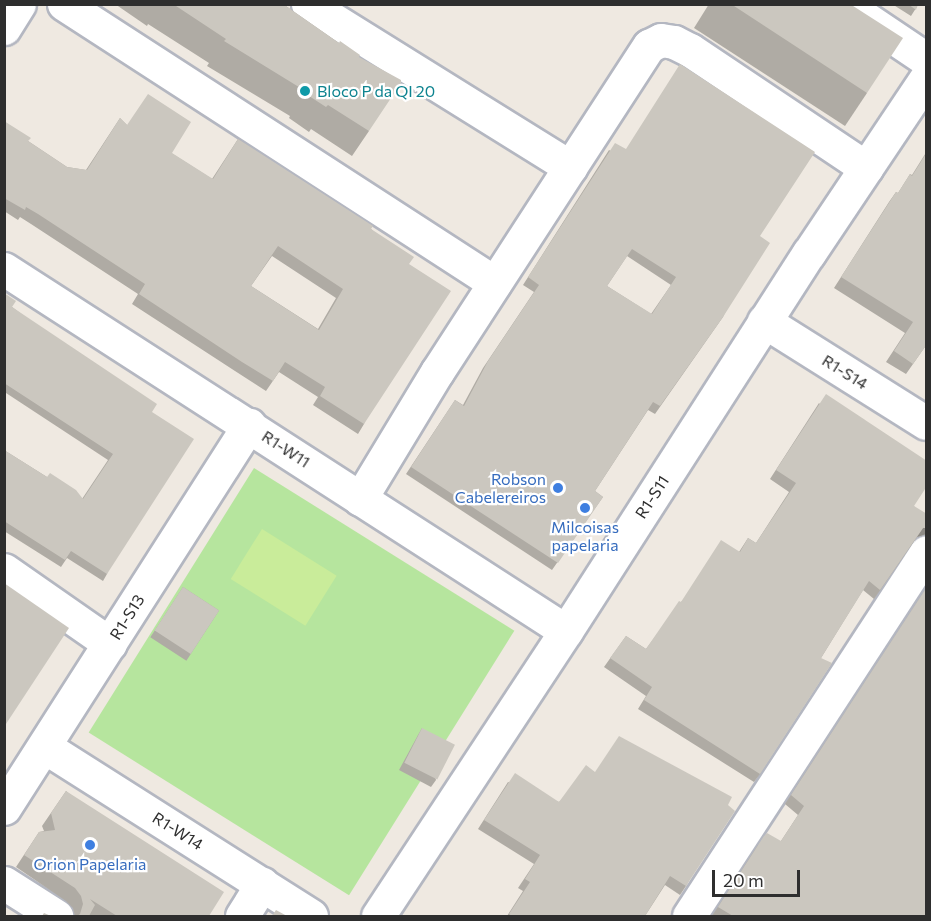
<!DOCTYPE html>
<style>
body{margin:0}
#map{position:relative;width:931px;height:921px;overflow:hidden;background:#efe9e1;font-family:Commissioner,sans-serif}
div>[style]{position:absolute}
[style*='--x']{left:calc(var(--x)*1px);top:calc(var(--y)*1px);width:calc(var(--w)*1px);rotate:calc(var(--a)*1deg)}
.green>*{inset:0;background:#b6e59e;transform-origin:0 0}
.pitch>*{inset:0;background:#c9ec9a;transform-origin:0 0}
.roads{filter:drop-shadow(2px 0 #b4b7c1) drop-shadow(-2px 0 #b4b7c1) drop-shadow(0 2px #b4b7c1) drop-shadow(0 -2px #b4b7c1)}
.street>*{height:33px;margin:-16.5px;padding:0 16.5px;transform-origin:16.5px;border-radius:16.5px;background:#fff}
.wall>*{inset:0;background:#afaba4;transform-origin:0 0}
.shaded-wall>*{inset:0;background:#8e8b86}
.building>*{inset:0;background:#cbc7bf;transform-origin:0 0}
.dots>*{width:16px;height:16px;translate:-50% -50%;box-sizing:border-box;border:3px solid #fff;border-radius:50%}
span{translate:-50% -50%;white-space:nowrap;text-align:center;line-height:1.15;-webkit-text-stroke:4.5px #fff;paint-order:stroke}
.culture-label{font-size:16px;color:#0d838f}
.left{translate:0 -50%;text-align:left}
.street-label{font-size:16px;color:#2e2e2e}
.shop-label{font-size:16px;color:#366cbe}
.right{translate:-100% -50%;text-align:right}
.frame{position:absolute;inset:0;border:6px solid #2e2e2e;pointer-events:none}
.scale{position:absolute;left:712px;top:870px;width:88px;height:27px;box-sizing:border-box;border:3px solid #2e2e2e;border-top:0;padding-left:8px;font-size:18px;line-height:21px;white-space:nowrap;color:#2e2e2e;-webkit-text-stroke:4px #fff;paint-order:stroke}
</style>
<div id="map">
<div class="green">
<i style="left:254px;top:468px;width:307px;height:312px;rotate:32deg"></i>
</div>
<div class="pitch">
<i style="left:262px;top:529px;width:88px;height:59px;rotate:32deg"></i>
</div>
<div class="roads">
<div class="street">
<i style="--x:64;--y:4;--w:513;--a:32.92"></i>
<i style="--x:308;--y:4;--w:309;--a:31.9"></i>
<i style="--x:844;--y:4;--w:99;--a:33.9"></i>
<i style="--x:4;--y:28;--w:28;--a:-58"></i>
<i style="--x:4;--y:269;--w:668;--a:32.79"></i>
<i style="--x:764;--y:321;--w:191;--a:32.2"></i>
<i style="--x:360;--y:499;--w:149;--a:-58.8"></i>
<i style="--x:437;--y:372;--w:389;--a:-57"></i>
<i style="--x:649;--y:46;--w:13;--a:-27"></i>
<i style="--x:661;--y:40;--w:13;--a:9"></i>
<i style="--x:674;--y:42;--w:18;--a:27"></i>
<i style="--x:690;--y:50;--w:212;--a:33.8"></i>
<i style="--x:4;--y:570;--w:129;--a:34.9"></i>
<i style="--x:45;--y:747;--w:315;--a:32.4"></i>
<i style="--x:4;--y:808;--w:455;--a:-57.4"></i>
<i style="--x:4;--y:883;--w:62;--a:32.4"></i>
<i style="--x:242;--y:916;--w:38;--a:-58"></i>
<i style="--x:378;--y:916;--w:341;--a:-56.6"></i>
<i style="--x:566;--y:631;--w:449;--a:-57.3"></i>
<i style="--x:809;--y:253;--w:211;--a:-56.2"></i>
<i style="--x:689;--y:916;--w:434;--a:-56.9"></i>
</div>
</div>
<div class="wall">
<i style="clip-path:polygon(115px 4px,283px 4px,359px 57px,369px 131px,352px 156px,311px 129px,309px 132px,289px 118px,290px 116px,207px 66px,209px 63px,148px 24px,147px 26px)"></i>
<i style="clip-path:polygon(709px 4px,850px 4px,867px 93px,845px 126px,694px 28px)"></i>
<i style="clip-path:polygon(892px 4px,921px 4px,920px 6px,918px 5px,911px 16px)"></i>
<i style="clip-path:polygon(evenodd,120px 118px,127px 125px,212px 179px,238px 139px,371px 229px,409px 264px,364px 424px,358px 434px,313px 405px,318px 397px,279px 372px,266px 391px,235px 371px,132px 304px,138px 294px,31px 224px,20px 217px,18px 220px,4px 211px,4px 121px,28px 141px,67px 167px,86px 170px,120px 118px,272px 256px,336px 298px,318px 329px,251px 286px,272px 256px)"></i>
<i style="clip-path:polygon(evenodd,609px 150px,760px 236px,723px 317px,655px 414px,648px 410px,595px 491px,603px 497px,552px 570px,406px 474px,455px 400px,463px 405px,483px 368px,534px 292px,523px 285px,609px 150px,627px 256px,671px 285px,651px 314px,607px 286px,627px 256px)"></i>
<i style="clip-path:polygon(927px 151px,927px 344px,906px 374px,886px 362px,905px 333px,834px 288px,889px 202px,896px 192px,898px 193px,910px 174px,912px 175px)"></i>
<i style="clip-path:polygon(4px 293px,12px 307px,152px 412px,107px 574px,103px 581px,67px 558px,61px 567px,4px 531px,4px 450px,82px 499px,108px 460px,6px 393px,4px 398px)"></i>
<i style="clip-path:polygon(819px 403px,914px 506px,927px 534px,917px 537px,874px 599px,863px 590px,821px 658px,760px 774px,754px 782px,638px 709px,646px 696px,604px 667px,626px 636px,646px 649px,681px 602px,739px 552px,748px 538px,756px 543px,789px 492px,770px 479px)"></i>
<i style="left:183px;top:587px;width:43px;height:60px;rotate:33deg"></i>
<i style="clip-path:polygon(927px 587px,927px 916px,712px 916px,758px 845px,781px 841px,798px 815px,785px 804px)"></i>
<i style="clip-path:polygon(422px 728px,436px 780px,431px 787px,399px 770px,418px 735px)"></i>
<i style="clip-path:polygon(595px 772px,728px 805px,686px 886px,680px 895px,665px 885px,645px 916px,507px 916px,523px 891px,518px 888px,534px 864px,478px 829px,508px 782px,559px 802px)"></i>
<i style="clip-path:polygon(66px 791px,209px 916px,75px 916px,73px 908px,66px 901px,16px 867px,39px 832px,44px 831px,42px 826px)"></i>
</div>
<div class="shaded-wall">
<i style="clip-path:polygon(927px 527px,926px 534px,917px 537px,923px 528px)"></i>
</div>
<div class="building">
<i style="clip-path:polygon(173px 4px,283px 4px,339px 43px,340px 41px,360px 55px,359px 57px,401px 80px,401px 83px,369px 131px,328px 105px,326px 107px,306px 94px,307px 92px,224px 41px,226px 39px)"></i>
<i style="clip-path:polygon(731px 4px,850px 4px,903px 38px,867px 93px)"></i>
<i style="clip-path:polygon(908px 4px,918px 4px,916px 10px)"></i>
<i style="clip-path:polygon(evenodd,680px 64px,815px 152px,760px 236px,770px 243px,723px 317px,660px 406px,653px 402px,595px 491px,603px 497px,558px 563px,411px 467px,455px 400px,464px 406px,488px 361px,539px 285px,528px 277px,615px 143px,626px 149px,680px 64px,632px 249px,676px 277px,652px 314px,607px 286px,632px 249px)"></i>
<i style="clip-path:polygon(evenodd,148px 94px,191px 122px,172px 153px,213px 179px,238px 139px,373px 226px,371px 229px,414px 257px,409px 264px,451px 291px,364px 424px,320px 396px,325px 387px,285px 362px,273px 381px,242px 362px,139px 294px,145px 284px,38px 214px,26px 207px,25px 210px,4px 198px,4px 121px,31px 138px,28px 141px,67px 167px,87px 170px,120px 118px,127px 125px,148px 94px,278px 246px,343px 289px,319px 330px,251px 286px,278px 246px)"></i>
<i style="clip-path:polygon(927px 152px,927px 344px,913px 364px,894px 351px,913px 322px,841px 277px,896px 192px,898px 193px,910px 174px,912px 176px)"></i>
<i style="clip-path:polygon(4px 293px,16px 301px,12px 307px,157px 404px,152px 412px,194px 439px,107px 574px,71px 551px,65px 560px,4px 521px,4px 450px,47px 477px,50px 473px,76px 490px,83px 499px,113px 454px,4px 383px)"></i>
<i style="clip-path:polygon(826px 394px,927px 461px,927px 486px,914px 506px,927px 514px,927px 527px,923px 528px,880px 590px,869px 581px,821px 658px,832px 663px,760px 774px,644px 700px,652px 687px,610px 658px,626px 636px,646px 649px,679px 601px,681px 602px,721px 540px,740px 552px,748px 538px,756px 543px,796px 483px,776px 470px)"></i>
<i style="clip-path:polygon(4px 583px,69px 628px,4px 727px)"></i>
<i style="left:183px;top:587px;width:43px;height:52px;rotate:33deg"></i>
<i style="clip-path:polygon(927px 587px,927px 916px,733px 916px,718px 907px,764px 836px,767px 833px,781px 841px,804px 806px,791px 795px)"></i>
<i style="left:422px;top:728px;width:37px;height:39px;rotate:27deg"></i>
<i style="clip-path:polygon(619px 736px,732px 797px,728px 805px,735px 811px,686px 886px,670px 876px,645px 916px,512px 916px,509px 914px,530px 882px,525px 879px,540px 855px,484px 820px,515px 773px,559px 802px,586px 765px,595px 772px)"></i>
<i style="clip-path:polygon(66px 791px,224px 892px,209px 916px,117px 916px,90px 899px,95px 905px,89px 916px,77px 916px,80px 914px,83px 904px,81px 896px,75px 888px,24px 855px,39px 832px,55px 830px,51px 813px)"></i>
<i style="clip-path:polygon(276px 910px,287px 916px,272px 916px)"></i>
<i style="clip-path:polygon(44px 913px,51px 916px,42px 916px)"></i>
</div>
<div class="dots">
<i style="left:305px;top:91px;background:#0f9aa8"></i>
<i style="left:558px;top:488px;background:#3f7fe0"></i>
<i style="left:585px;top:508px;background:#3f7fe0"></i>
<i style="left:90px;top:845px;background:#3f7fe0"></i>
</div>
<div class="culture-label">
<span class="left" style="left:317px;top:91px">Bloco P da QI 20</span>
</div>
<div class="street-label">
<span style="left:845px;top:372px;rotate:32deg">R1-S14</span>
<span style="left:286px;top:449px;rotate:33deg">R1-W11</span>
<span style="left:652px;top:497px;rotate:-57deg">R1-S11</span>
<span style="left:127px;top:617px;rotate:-58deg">R1-S13</span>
<span style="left:178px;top:831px;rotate:32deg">R1-W14</span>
</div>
<div class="shop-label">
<span class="right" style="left:546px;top:488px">Robson<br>Cabelereiros</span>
<span style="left:585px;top:536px">Milcoisas<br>papelaria</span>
<span style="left:90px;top:864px">Orion Papelaria</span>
</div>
<div class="frame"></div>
<div class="scale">20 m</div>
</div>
